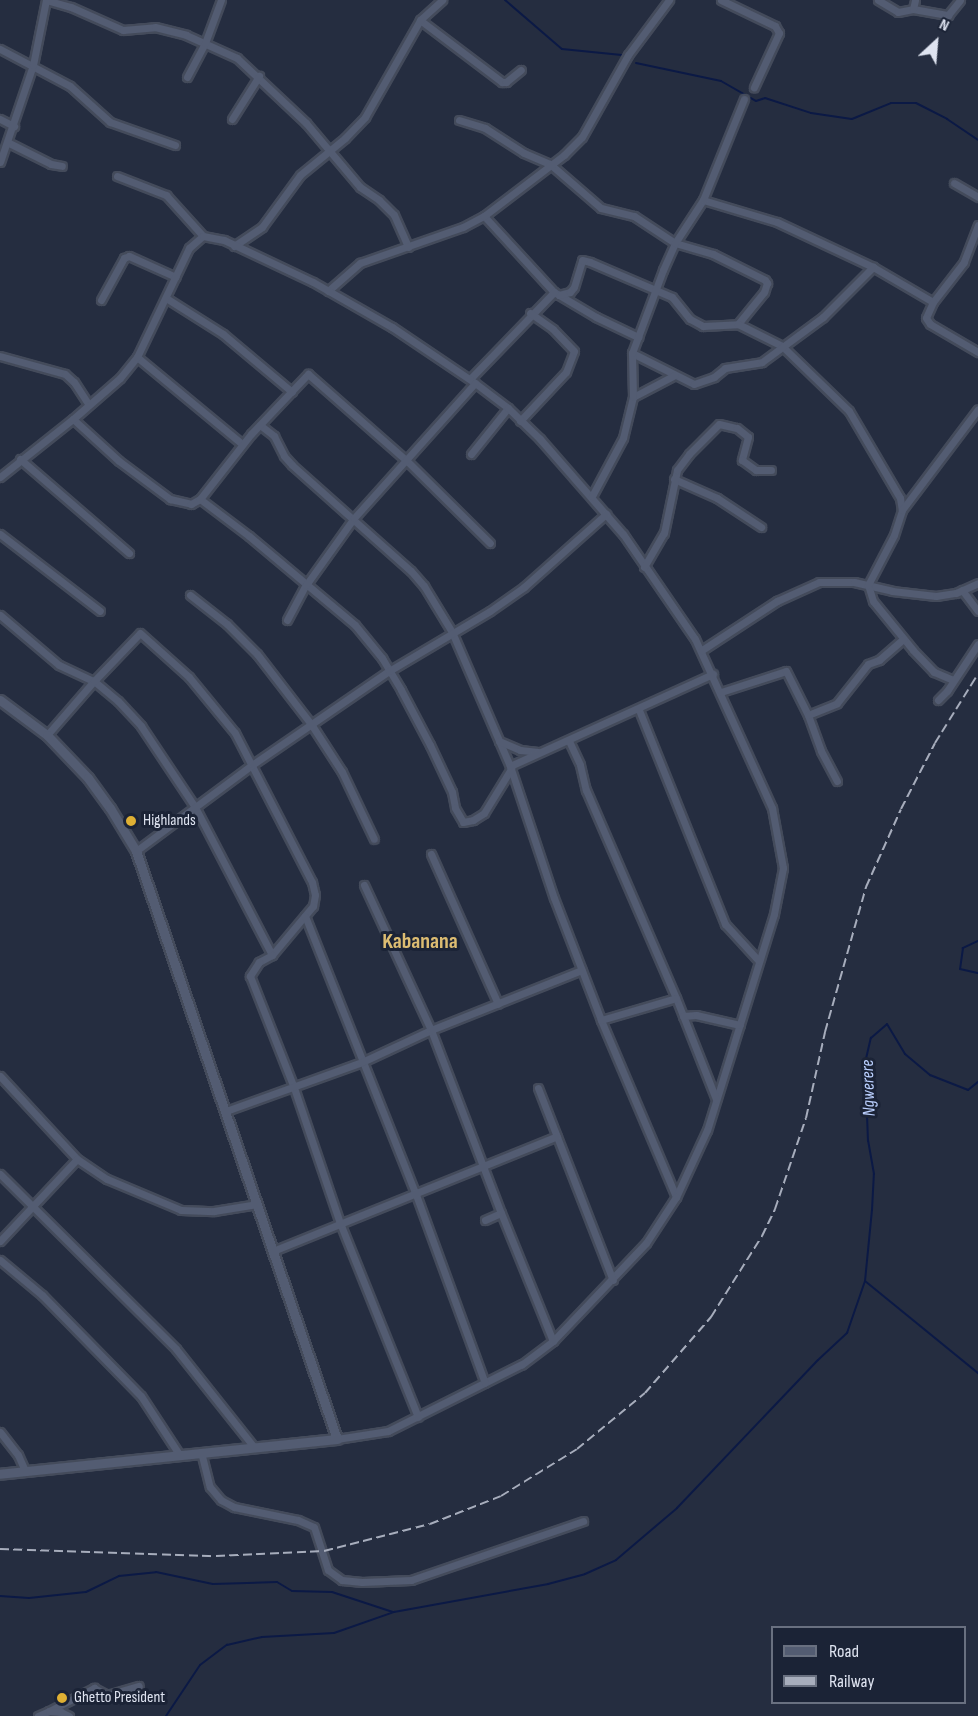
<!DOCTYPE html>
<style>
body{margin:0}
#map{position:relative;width:978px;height:1716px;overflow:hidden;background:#252d40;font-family:"Sofia Sans Condensed",sans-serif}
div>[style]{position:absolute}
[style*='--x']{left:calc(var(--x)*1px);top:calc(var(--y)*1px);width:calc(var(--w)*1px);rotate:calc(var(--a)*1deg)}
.stream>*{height:2px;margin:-1px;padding:0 1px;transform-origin:1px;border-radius:1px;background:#0b1945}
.roads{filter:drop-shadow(2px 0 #444b5b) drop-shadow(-2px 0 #444b5b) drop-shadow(0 2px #444b5b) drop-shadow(0 -2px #444b5b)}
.street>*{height:7px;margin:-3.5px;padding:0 3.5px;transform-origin:3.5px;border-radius:3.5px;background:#535c72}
.secondary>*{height:9px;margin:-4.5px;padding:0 4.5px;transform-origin:4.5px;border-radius:4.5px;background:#535c72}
.rail>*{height:2px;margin-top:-1px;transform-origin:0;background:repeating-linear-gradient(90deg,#a7adbc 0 9px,transparent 0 13.5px)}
.dots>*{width:16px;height:16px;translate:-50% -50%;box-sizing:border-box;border:3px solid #1b2336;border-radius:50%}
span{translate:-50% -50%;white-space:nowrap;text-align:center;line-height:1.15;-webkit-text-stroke:6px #1b2336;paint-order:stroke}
.poi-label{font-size:16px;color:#dee3f0}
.left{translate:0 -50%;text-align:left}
.water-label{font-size:18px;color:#bacffe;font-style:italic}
.district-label{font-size:22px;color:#dcbc72;font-weight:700}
.legend{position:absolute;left:771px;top:1626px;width:195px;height:78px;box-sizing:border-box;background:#1b2336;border:2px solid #697080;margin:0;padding:8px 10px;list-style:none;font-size:18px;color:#dee3f0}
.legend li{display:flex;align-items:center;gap:12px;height:30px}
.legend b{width:30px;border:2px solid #697080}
.north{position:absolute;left:906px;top:12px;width:60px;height:60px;-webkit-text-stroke:4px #1b2336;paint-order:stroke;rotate:26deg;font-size:16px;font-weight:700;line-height:24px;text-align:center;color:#dee3f0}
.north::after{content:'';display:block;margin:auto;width:21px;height:27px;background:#dee3f0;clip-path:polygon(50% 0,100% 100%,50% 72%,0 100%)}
</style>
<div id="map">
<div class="stream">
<i style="--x:505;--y:0;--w:75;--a:40.7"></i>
<i style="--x:562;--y:49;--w:60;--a:5.7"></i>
<i style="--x:636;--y:63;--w:87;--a:12"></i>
<i style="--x:721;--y:81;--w:40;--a:29.7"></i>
<i style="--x:756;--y:101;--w:9;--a:-18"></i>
<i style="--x:765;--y:98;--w:48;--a:18.1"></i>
<i style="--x:811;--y:113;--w:41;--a:8.3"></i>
<i style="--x:852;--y:119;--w:42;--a:-22.3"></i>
<i style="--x:891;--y:103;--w:25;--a:0"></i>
<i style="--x:916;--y:103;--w:35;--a:27"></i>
<i style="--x:947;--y:119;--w:37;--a:34"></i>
<i style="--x:978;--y:941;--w:17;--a:155"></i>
<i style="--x:963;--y:948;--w:21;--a:98"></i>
<i style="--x:960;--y:969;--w:18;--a:13"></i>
<i style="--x:865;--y:1281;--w:146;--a:39.2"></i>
<i style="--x:0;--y:1596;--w:29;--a:4"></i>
<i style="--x:29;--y:1598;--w:57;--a:-6"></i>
<i style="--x:86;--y:1592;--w:37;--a:-26"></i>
<i style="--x:119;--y:1576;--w:37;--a:-6"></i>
<i style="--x:156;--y:1572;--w:58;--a:11.9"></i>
<i style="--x:213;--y:1584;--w:64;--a:-1.8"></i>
<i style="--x:277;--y:1582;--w:17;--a:31"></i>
<i style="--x:292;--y:1591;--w:40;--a:1.4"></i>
<i style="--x:332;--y:1592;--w:64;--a:18.2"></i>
<i style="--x:166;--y:1716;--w:61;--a:-56.3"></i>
<i style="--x:200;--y:1665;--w:34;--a:-37"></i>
<i style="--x:227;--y:1645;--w:36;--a:-13"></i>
<i style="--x:262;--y:1637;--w:72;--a:-3.2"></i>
<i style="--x:334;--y:1633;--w:64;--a:-19.3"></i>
<i style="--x:394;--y:1612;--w:157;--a:-10.3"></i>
<i style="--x:548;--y:1584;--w:38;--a:-15"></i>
<i style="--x:585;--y:1574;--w:34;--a:-24"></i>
<i style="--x:616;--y:1560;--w:80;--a:-40.4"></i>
<i style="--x:677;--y:1508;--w:204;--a:-46.4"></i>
<i style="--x:818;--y:1360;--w:40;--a:-43"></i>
<i style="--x:847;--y:1333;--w:55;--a:-70.9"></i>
<i style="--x:865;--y:1281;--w:71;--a:-84.4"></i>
<i style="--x:872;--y:1210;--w:36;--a:-87"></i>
<i style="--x:874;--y:1174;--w:34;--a:-100"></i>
<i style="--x:868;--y:1141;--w:78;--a:-92.2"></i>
<i style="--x:865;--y:1063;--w:26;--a:-77"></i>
<i style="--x:871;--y:1038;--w:21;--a:-41"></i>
<i style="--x:887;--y:1024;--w:35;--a:59"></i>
<i style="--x:905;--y:1054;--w:33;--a:40"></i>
<i style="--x:930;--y:1075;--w:41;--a:21.5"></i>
<i style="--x:968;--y:1090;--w:13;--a:-39"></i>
</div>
<div class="roads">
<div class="street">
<i style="--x:46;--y:0;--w:26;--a:16"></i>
<i style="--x:71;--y:7;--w:57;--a:23.9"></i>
<i style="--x:123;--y:30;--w:32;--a:-5"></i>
<i style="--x:155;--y:27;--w:32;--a:14"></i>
<i style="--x:186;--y:35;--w:56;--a:24.3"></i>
<i style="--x:237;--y:58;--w:95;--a:43.3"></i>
<i style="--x:306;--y:123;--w:84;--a:49.8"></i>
<i style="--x:360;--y:187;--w:23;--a:34"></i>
<i style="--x:379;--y:200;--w:21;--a:45"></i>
<i style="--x:394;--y:215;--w:35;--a:66"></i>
<i style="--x:721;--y:0;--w:60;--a:25.7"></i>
<i style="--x:775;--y:26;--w:8;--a:60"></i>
<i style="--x:779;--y:33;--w:60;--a:114.8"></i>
<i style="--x:878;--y:0;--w:23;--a:31"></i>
<i style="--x:898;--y:12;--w:15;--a:-11"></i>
<i style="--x:913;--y:9;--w:36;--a:10"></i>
<i style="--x:948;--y:15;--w:19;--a:-51"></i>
<i style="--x:913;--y:9;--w:9;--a:-77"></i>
<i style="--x:420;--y:20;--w:103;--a:37.1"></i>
<i style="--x:502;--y:82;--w:4;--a:0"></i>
<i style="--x:506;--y:82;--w:19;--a:-39"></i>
<i style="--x:0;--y:49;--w:79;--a:27.9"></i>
<i style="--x:70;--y:86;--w:54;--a:42"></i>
<i style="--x:110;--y:122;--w:69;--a:19.5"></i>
<i style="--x:187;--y:77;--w:38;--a:-62"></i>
<i style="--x:205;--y:43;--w:46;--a:-69.6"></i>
<i style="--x:0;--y:119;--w:16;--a:27"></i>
<i style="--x:232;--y:119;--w:51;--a:-57.9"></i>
<i style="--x:459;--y:120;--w:27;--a:17"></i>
<i style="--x:485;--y:128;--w:46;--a:32.7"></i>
<i style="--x:524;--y:153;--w:28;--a:23"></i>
<i style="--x:550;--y:164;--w:67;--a:40.8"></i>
<i style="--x:601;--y:208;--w:34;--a:14"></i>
<i style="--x:634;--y:216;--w:49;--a:33.4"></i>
<i style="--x:675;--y:243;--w:40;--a:16"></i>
<i style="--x:713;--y:254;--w:58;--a:26.6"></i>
<i style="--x:765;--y:280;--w:4;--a:56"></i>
<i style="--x:767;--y:283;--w:9;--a:108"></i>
<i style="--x:764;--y:292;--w:41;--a:129.1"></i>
<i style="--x:7;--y:142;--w:49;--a:26.6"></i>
<i style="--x:51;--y:164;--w:11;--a:10"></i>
<i style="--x:0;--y:162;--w:102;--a:-71.2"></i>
<i style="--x:33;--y:65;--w:66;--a:-78.7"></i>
<i style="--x:117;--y:176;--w:53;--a:21.2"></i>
<i style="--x:166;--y:195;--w:55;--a:47.9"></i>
<i style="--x:954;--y:183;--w:28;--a:30"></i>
<i style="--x:703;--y:200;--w:77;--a:16.6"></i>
<i style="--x:777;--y:222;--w:106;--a:25.1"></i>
<i style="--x:873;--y:267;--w:69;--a:30.3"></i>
<i style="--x:484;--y:216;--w:103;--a:47.4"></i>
<i style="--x:554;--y:292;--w:49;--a:30.8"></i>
<i style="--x:596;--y:317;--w:47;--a:25.5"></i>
<i style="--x:978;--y:225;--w:40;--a:111"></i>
<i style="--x:964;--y:262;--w:51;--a:127.8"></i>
<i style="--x:933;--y:302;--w:17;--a:114"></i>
<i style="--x:926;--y:318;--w:7;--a:56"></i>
<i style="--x:930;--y:324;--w:56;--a:30.3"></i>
<i style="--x:234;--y:246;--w:34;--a:-34"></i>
<i style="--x:262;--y:227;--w:64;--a:-53.8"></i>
<i style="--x:300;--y:175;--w:58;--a:-39.4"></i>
<i style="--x:345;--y:138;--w:29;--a:-46"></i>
<i style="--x:365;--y:117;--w:112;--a:-60.4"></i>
<i style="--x:420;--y:20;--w:30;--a:-42"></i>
<i style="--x:328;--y:291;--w:43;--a:-41.2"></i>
<i style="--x:360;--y:263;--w:109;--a:-19.3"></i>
<i style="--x:463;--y:227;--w:24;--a:-28"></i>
<i style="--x:484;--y:216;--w:101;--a:-37.3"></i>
<i style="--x:564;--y:155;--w:25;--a:-45"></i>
<i style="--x:582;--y:137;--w:94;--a:-60.7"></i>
<i style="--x:628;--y:55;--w:69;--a:-53.3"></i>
<i style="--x:559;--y:295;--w:11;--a:-15"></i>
<i style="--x:570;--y:292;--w:6;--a:-51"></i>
<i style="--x:574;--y:287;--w:28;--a:-73"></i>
<i style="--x:582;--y:260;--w:8;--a:14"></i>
<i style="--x:590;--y:262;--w:89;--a:23.1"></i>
<i style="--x:672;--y:297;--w:28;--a:51"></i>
<i style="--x:690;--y:319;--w:15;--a:28"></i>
<i style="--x:703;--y:326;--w:35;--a:-3"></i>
<i style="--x:738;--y:324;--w:49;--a:26.6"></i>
<i style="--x:782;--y:346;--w:93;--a:44.1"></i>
<i style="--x:849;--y:411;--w:101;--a:59.6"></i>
<i style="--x:900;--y:498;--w:12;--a:81"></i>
<i style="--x:166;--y:298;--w:67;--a:32.3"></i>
<i style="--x:223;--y:334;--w:90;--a:40"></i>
<i style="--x:101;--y:300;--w:48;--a:-61.3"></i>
<i style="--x:124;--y:258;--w:5;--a:-22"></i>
<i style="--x:129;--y:256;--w:51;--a:24.1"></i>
<i style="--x:632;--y:353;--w:69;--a:26.6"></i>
<i style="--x:694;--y:384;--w:21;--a:-19"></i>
<i style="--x:714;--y:377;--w:14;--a:-39"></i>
<i style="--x:725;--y:368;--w:37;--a:-9"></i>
<i style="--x:762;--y:362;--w:76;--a:-36.4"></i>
<i style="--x:823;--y:317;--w:71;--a:-45"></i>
<i style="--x:0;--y:356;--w:67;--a:15.5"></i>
<i style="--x:65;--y:374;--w:12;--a:42"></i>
<i style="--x:74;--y:382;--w:27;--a:57"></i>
<i style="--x:137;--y:357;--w:136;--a:39.6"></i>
<i style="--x:470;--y:379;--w:121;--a:-46"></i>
<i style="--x:633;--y:397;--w:47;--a:-27.6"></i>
<i style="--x:73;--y:419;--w:62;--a:42.4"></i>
<i style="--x:119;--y:461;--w:64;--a:36.7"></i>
<i style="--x:170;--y:499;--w:22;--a:13"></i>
<i style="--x:191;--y:504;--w:10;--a:-29"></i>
<i style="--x:200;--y:499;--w:61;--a:37.1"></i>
<i style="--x:249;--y:536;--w:138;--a:40"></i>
<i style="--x:355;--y:625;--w:43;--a:50.7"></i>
<i style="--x:382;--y:658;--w:37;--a:59"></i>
<i style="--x:401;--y:690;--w:62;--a:62.2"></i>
<i style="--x:430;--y:745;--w:52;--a:64.9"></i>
<i style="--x:452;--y:792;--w:16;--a:79"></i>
<i style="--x:455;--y:808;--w:16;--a:60"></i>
<i style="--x:463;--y:822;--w:10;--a:-11"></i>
<i style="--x:473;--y:820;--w:13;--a:-32"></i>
<i style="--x:484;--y:813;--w:52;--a:-58.5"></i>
<i style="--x:520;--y:421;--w:67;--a:-46.8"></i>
<i style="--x:566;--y:372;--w:22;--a:-69"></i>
<i style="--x:574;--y:351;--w:30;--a:-134"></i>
<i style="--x:553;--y:329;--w:28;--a:-145"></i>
<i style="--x:260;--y:425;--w:18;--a:38"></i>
<i style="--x:274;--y:436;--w:22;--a:63"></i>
<i style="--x:284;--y:456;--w:12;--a:48"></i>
<i style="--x:292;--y:465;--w:159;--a:41.7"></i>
<i style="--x:411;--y:571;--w:20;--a:49"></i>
<i style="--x:424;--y:586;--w:54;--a:58.7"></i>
<i style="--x:452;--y:632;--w:146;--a:66.6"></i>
<i style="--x:510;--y:766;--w:139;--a:71.6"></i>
<i style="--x:554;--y:898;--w:131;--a:68.9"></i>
<i style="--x:601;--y:1020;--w:192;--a:67"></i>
<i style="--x:471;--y:454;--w:59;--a:-51.2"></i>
<i style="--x:20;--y:459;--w:144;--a:40.8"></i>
<i style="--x:0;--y:477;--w:93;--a:-38.5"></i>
<i style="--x:73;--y:419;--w:62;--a:-41.1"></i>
<i style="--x:120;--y:378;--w:27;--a:-51"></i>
<i style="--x:137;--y:357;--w:121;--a:-64.5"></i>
<i style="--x:189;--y:248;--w:18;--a:-41"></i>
<i style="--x:203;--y:236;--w:21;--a:11"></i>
<i style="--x:224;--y:240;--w:98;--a:25.3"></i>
<i style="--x:313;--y:282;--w:91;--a:29.7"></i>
<i style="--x:392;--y:327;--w:100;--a:34"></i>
<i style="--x:475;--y:383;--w:41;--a:37.1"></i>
<i style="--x:508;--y:408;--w:45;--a:44.1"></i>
<i style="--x:540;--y:439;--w:126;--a:48.9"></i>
<i style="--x:623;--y:534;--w:127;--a:55.6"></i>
<i style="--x:695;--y:639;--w:186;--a:65.5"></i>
<i style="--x:772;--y:808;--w:61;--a:79.6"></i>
<i style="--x:783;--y:868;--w:47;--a:101.1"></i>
<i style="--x:774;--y:914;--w:226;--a:107.2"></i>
<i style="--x:707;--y:1130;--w:74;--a:114.8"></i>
<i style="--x:676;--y:1197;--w:55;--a:123.1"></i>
<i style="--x:646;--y:1243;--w:135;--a:133.5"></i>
<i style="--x:553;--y:1341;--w:39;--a:143"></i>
<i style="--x:522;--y:1364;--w:150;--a:153.4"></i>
<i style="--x:388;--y:1431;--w:52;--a:171.1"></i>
<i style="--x:674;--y:479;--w:47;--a:23.8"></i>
<i style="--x:717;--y:498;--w:53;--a:33.4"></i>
<i style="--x:592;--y:496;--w:66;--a:-61.9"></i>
<i style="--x:623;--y:438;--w:42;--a:-76.3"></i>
<i style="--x:633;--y:397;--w:44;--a:-91.3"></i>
<i style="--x:632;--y:353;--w:89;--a:-69.5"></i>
<i style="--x:663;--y:270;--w:30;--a:-66"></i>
<i style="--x:675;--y:243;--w:51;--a:-56.9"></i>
<i style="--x:703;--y:200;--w:109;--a:-67.9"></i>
<i style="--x:200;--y:499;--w:83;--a:-51.9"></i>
<i style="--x:251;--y:434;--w:83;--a:-46.5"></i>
<i style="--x:308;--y:374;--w:130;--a:41.3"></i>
<i style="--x:406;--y:460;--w:118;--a:44.7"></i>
<i style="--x:0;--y:534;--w:126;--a:37.6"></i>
<i style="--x:644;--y:567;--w:39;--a:-60"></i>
<i style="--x:664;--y:533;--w:64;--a:-78.3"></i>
<i style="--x:677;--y:470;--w:20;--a:-53"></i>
<i style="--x:689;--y:454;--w:42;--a:-45"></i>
<i style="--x:719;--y:424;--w:18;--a:13"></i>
<i style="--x:737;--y:428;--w:14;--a:39"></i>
<i style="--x:748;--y:437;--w:24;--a:105"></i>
<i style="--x:742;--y:460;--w:17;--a:36"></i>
<i style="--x:756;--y:470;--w:15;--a:0"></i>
<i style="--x:962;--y:590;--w:26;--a:53"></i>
<i style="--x:190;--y:595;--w:47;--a:38.1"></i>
<i style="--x:227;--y:624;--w:42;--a:45"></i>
<i style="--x:257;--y:654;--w:88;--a:52.4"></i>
<i style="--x:311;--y:724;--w:57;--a:57.1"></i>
<i style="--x:342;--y:772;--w:74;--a:64.5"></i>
<i style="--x:0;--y:615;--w:77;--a:40.3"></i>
<i style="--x:59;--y:665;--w:38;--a:25"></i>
<i style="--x:94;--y:681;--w:31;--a:40"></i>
<i style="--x:118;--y:701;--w:34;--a:47"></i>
<i style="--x:141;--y:726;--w:97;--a:56.3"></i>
<i style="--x:195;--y:807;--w:167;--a:62.5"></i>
<i style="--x:287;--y:620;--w:40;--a:-62"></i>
<i style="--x:306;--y:585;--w:82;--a:-54.4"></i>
<i style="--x:354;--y:518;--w:181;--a:-48.1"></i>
<i style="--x:702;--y:650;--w:90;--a:-33.2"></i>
<i style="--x:777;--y:601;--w:46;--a:-24.3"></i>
<i style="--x:819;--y:582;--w:35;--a:0"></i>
<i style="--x:854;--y:582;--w:39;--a:13"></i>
<i style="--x:892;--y:591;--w:44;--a:6.5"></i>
<i style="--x:936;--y:596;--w:20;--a:-9"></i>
<i style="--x:956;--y:593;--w:24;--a:-24"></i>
<i style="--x:953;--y:680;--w:21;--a:-157"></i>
<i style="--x:934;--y:672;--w:30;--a:-134"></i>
<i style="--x:913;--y:650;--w:63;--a:-129.2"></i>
<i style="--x:873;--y:601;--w:17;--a:-107"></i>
<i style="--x:868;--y:585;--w:56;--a:-62.5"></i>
<i style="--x:894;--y:535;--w:26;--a:-72"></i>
<i style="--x:902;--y:510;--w:126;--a:-53"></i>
<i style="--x:721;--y:692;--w:68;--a:-17.9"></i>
<i style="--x:786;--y:671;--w:49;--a:63.4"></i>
<i style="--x:808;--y:715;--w:38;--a:70"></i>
<i style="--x:821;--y:751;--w:34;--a:62"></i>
<i style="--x:938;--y:700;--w:13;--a:-45"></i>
<i style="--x:947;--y:691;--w:56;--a:-56.6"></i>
<i style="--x:639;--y:710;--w:231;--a:68.1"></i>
<i style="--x:725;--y:924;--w:49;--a:47.5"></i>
<i style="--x:808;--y:715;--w:31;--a:-22"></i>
<i style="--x:837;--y:703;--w:50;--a:-51.5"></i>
<i style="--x:868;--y:664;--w:12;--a:-20"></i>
<i style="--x:879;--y:660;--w:32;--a:-41"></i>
<i style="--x:47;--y:735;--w:72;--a:-49"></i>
<i style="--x:94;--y:681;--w:66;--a:-46.2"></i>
<i style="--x:140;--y:633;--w:66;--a:41.9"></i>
<i style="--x:189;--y:677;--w:72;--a:50.6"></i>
<i style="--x:235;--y:733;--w:168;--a:62.7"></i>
<i style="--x:312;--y:882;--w:13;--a:77"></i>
<i style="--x:315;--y:895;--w:11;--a:100"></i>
<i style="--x:313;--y:906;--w:64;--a:129.9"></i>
<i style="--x:272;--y:955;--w:15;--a:152"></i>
<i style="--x:259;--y:962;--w:17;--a:123"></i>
<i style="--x:250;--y:976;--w:117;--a:68.5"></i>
<i style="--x:293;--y:1085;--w:146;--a:71.2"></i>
<i style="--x:340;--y:1223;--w:209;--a:68.1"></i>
<i style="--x:499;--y:741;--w:23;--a:23"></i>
<i style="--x:520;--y:750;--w:18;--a:6"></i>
<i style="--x:569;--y:741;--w:26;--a:65"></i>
<i style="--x:580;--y:765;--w:26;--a:77"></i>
<i style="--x:586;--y:790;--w:227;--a:66.6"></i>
<i style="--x:676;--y:998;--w:109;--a:68.4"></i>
<i style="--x:510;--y:766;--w:223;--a:-24.4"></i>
<i style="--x:136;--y:851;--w:144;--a:-36.6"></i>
<i style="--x:252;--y:765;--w:166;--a:-34.5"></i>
<i style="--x:389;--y:671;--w:117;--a:-30.7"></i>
<i style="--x:490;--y:611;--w:42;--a:-35.2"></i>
<i style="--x:524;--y:587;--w:110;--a:-41.7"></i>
<i style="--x:431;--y:854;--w:164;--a:65.9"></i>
<i style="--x:364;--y:885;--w:160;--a:65.2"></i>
<i style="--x:431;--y:1030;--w:196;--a:69.1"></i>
<i style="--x:305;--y:916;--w:297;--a:68.3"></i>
<i style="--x:415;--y:1192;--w:203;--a:69.9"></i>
<i style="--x:683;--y:1016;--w:13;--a:-4"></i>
<i style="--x:696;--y:1015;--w:45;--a:12.8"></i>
<i style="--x:601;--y:1020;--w:78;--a:-16.3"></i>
<i style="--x:0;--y:1076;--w:113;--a:47.1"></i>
<i style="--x:77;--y:1159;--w:36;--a:34"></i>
<i style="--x:107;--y:1179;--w:80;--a:22.7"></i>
<i style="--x:181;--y:1210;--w:33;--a:2"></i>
<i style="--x:214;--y:1211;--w:44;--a:-9.2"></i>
<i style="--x:538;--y:1088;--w:206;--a:68.7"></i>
<i style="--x:226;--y:1111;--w:145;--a:-19.8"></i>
<i style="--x:362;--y:1062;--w:76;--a:-24.9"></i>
<i style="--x:431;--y:1030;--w:162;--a:-21.7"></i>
<i style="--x:0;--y:1174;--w:248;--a:44.8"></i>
<i style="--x:176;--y:1349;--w:125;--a:51.5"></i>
<i style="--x:485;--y:1220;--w:17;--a:-24"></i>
<i style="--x:501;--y:1213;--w:138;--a:67.9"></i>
<i style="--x:0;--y:1241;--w:112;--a:-46.8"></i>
<i style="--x:273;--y:1251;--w:306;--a:-22"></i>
<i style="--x:0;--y:1260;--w:55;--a:39.8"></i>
<i style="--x:42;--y:1295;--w:141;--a:45.6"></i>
<i style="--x:141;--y:1396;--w:69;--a:56.8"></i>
<i style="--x:0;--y:1432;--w:29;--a:52"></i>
<i style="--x:18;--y:1455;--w:17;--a:66"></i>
<i style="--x:201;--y:1452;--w:36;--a:76"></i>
<i style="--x:210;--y:1487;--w:17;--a:50"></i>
<i style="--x:221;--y:1500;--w:15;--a:28"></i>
<i style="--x:234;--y:1507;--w:65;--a:11.5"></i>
<i style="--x:298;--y:1520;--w:17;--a:24"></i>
<i style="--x:314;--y:1527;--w:45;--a:72"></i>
<i style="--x:328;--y:1570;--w:17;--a:36"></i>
<i style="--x:342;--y:1580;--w:20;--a:6"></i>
<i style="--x:362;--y:1582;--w:49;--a:-2.3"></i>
<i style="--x:411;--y:1580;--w:182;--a:-18.9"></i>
<i style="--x:49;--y:1711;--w:51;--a:-27.1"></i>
<i style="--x:94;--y:1688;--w:15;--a:28"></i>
<i style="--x:107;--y:1695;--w:33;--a:-16"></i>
<i style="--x:38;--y:1716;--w:12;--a:-24"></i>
<i style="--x:49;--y:1711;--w:12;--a:5"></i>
<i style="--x:61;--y:1712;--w:9;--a:27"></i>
</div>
<div class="secondary">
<i style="--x:0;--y:700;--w:59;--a:36.7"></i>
<i style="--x:47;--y:735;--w:59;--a:46.4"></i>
<i style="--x:88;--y:778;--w:37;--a:54"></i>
<i style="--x:110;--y:808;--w:50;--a:58.8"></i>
<i style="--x:136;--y:851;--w:621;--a:71.13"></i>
<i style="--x:337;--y:1439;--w:339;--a:174.1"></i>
</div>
</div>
<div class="rail">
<i style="--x:0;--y:1549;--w:216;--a:1.9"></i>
<i style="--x:216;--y:1556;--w:108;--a:-2.7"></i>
<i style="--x:324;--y:1551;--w:109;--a:-14.3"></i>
<i style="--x:430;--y:1524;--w:76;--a:-21.5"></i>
<i style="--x:501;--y:1496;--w:89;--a:-31.7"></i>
<i style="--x:577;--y:1449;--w:88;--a:-39.5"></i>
<i style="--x:645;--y:1393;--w:101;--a:-49"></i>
<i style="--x:711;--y:1317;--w:96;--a:-57.8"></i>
<i style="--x:762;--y:1236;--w:30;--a:-64"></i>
<i style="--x:775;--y:1209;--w:96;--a:-71.2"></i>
<i style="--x:806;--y:1118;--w:88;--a:-77.5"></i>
<i style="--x:825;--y:1032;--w:151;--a:-74.2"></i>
<i style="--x:866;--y:887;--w:85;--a:-65.8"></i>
<i style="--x:901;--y:809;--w:74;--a:-62.7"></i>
<i style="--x:935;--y:743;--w:81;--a:-58.1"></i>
</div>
<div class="dots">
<i style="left:131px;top:821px;background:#dfb034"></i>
<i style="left:62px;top:1698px;background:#dfb034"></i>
</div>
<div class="poi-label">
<span class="left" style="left:143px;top:821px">Highlands</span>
<span class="left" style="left:74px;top:1698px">Ghetto President</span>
</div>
<div class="water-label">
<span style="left:869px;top:1088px;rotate:-92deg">Ngwerere</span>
</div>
<div class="district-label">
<span style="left:420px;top:942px">Kabanana</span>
</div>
<ul class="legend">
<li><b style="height:8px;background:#535c72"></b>Road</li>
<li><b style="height:8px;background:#a7adbc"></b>Railway</li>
</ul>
<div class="north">N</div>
</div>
